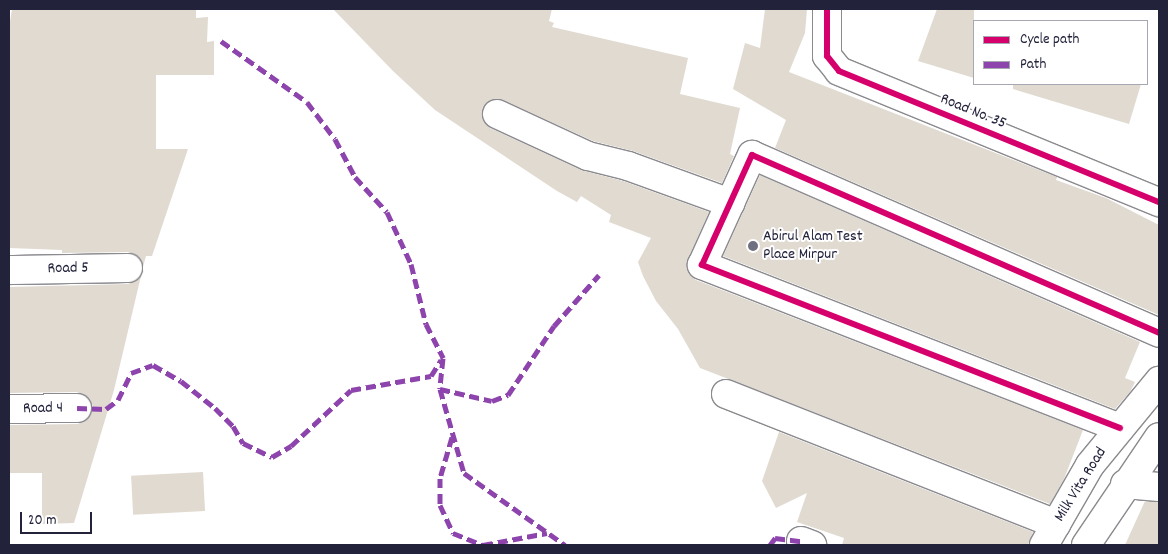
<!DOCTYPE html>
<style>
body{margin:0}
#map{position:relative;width:1168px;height:554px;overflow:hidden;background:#fff;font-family:Dekko,sans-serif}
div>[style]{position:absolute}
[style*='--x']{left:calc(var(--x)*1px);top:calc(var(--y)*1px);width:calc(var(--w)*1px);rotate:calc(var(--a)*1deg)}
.building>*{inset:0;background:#e0dad1;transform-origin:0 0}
.roads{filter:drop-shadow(1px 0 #8a8a8f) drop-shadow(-1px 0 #8a8a8f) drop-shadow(0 1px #8a8a8f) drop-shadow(0 -1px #8a8a8f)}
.minor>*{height:28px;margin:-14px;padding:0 14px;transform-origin:14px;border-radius:14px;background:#fff}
.quiet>*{height:5px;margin-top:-2.5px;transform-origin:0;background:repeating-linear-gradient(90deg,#8e44ad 0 10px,transparent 0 15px)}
.cycleway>*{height:6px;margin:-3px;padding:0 3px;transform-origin:3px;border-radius:3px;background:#d6006c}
.dots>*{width:14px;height:14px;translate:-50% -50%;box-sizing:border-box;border:2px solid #fff;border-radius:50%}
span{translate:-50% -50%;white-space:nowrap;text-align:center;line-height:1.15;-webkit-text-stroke:4px #fff;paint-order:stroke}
.street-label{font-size:16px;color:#22223b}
.poi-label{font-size:16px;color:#22223b}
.left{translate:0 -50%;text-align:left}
.frame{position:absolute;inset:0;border:10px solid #22223b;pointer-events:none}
.legend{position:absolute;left:973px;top:20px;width:175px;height:65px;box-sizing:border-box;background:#fff;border:1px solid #a7a7b1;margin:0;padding:6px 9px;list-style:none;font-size:15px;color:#22223b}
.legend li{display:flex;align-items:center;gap:10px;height:25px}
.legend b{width:25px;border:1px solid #a7a7b1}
.scale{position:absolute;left:20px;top:512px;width:72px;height:22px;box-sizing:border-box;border:2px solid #22223b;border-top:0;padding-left:6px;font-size:15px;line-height:18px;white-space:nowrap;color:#22223b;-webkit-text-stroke:4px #fff;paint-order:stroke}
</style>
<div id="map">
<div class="building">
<i style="clip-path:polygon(12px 9px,196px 9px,196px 18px,208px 17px,207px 42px,214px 41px,214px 75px,156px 75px,156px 149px,188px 149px,152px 256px,146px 256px,143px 267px,136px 255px,128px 252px,62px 253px,62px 250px,9px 248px,9px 28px)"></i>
<i style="clip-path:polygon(333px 9px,552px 9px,549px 21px,554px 23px,552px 27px,688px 58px,680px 94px,740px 108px,730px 154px,734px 156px,722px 183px,633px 151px,593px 141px,503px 100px,488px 102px,482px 116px,490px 128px,581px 170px,623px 181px,709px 212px,688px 259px,689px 274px,696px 280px,1083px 430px,1064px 479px,1050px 504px,700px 368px,678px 329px,656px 301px,643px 276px,638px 262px,651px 238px,609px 222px,611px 215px,581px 196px,577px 202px,557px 191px,435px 110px,393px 71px)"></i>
<i style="clip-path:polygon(765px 9px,807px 9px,805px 33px,789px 72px,1057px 177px,1056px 180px,1106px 198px,1159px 225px,1159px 315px,775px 148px,786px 120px,733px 89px,745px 43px,760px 48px)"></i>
<i style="clip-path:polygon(937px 9px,974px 9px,974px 78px,918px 61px)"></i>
<i style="clip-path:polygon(1013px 84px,1141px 84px,1129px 124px,1013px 89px)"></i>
<i style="clip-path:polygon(760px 175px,1140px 342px,1125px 378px,1135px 382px,1130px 392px,1115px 409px,723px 256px)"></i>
<i style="clip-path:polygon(141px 276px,114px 390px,74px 523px,42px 524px,42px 473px,9px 473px,9px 425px,78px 424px,90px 416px,93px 407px,90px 400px,77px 392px,9px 393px,9px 287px,128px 284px)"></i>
<i style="clip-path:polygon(779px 432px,1033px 532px,1028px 545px,842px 545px,844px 538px,797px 522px,807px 493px,776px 508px,762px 481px)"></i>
<i style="left:203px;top:472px;width:39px;height:72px;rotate:87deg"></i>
<i style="clip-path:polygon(1145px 501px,1159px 502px,1159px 545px,1125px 545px)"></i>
</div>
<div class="roads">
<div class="minor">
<i style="--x:827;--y:9;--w:47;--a:90"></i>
<i style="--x:827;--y:56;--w:19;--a:51"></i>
<i style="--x:839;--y:71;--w:346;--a:22.3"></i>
<i style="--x:497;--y:114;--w:100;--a:24.8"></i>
<i style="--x:588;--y:156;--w:41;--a:14"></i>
<i style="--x:628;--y:166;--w:109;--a:19.9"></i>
<i style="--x:9;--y:270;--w:119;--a:-1"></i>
<i style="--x:726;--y:394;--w:355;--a:21.5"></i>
<i style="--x:9;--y:409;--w:68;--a:-0.8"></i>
<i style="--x:1120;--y:428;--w:449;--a:-158.7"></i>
<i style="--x:702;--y:265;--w:121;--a:-65.6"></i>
<i style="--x:752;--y:155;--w:444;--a:23.6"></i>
<i style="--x:1125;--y:484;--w:34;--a:5"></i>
<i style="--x:801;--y:541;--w:12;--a:20"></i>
<i style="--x:1044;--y:545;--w:92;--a:-60.1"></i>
<i style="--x:1090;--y:465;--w:109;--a:-50.6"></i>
<i style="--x:1086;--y:545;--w:130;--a:-55.9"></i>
</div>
</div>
<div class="quiet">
<i style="--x:221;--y:41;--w:105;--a:35.3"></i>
<i style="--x:307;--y:102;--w:46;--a:52.9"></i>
<i style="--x:335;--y:139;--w:43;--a:62.2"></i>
<i style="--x:355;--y:177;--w:47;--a:47.6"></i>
<i style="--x:387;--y:212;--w:57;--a:65.2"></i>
<i style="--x:411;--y:264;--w:62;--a:76"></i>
<i style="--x:426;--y:324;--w:38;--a:63"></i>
<i style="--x:443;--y:358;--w:31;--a:96"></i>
<i style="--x:440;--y:389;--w:87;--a:74.1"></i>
<i style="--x:464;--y:473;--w:124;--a:35.5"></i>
<i style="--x:440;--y:389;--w:53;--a:13"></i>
<i style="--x:492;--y:401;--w:17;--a:-21"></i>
<i style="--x:508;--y:395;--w:83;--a:-56.3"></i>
<i style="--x:554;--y:326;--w:68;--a:-48.6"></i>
<i style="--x:77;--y:408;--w:29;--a:2"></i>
<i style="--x:106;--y:409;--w:15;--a:-37"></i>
<i style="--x:118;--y:400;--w:30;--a:-64"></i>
<i style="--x:131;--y:373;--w:23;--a:-20"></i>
<i style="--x:153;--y:365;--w:32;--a:30"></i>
<i style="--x:181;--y:381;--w:43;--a:38.5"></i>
<i style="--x:215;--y:408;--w:25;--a:45"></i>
<i style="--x:233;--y:426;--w:20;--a:60"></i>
<i style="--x:243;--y:443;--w:32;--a:26"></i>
<i style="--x:272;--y:457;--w:22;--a:-30"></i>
<i style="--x:291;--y:446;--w:82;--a:-43"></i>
<i style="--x:351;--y:390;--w:81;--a:-9.9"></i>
<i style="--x:431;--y:376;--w:19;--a:-58"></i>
<i style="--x:452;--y:437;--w:43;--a:106.3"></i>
<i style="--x:440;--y:478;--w:27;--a:90"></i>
<i style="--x:440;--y:505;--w:31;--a:65"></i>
<i style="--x:453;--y:533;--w:32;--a:22"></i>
<i style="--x:483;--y:545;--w:65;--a:-10.6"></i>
<i style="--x:770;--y:545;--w:9;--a:-54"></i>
<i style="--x:775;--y:538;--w:26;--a:7"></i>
</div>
<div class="cycleway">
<i style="--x:827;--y:9;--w:47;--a:90"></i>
<i style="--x:827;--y:56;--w:19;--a:51"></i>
<i style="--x:839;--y:71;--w:346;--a:22.3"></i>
<i style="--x:1120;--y:428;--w:449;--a:-158.7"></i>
<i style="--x:702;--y:265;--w:121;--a:-65.6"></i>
<i style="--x:752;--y:155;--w:444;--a:23.6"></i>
</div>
<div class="dots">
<i style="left:753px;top:246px;background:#6f6f80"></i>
</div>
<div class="street-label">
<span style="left:973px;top:112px;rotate:22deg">Road No. 35</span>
<span style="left:68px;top:269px;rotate:-1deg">Road 5</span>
<span style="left:43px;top:409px;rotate:-1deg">Road 4</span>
<span style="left:1081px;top:485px;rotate:-58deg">Milk Vita Road</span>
</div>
<div class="poi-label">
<span class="left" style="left:763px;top:246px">Abirul Alam Test<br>Place Mirpur</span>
</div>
<div class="frame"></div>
<ul class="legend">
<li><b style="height:6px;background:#d6006c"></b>Cycle path</li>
<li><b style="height:6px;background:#8e44ad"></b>Path</li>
</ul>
<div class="scale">20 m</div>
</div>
